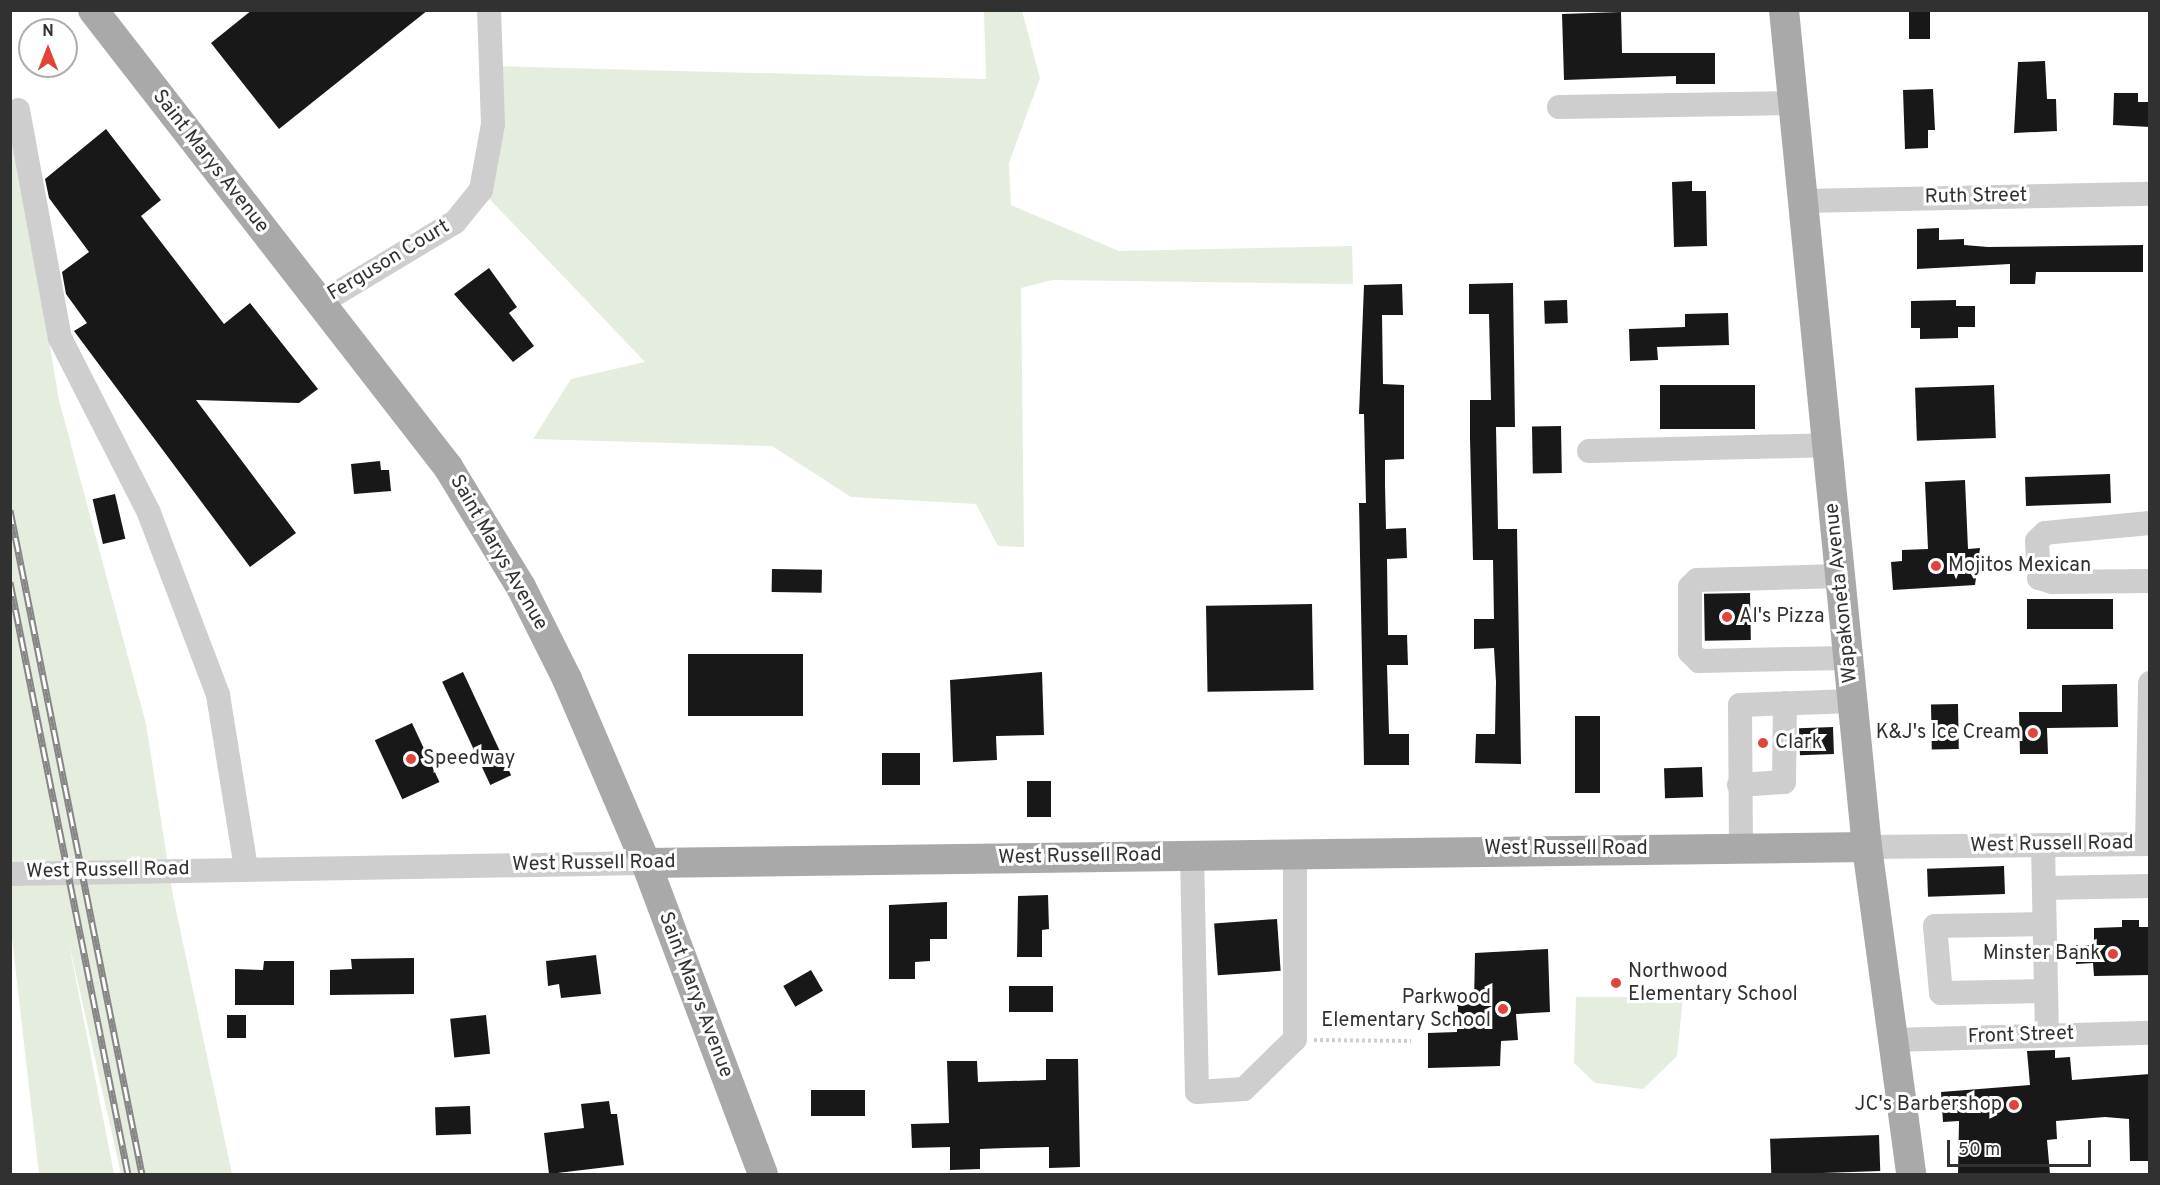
<!DOCTYPE html>
<style>
body{margin:0}
#map{position:relative;width:2160px;height:1185px;overflow:hidden;background:#fff;font-family:Overpass,sans-serif}
div>[style]{position:absolute}
[style*='--x']{left:calc(var(--x)*1px);top:calc(var(--y)*1px);width:calc(var(--w)*1px);rotate:calc(var(--a)*1deg)}
.green>*{inset:0;background:#e5eddf}
.building>*{inset:0;background:#181818;transform-origin:0 0}
.path>*{height:4px;margin-top:-2px;transform-origin:0;background:repeating-linear-gradient(90deg,#cecece 0 3px,transparent 0 6px)}
.minor>*{height:24px;margin:-12px;padding:0 12px;transform-origin:12px;border-radius:12px;background:#cecece}
.major>*{height:30px;margin:-15px;padding:0 15px;transform-origin:15px;border-radius:15px;background:#a9a9a9}
.rail>*{height:7px;margin-top:-3.5px;transform-origin:0;background:repeating-linear-gradient(90deg,#fff 0 14px,#868686 0 28px);box-sizing:border-box;border-block:2px solid #868686}
.dots>*{width:16px;height:16px;translate:-50% -50%;box-sizing:border-box;border:3px solid #fff;border-radius:50%}
span{translate:-50% -50%;white-space:nowrap;text-align:center;line-height:1.15;-webkit-text-stroke:6px #fff;paint-order:stroke}
.street-label{font-size:20px;color:#313131}
.poi-label{font-size:20px;color:#313131}
.left{translate:0 -50%;text-align:left}
.right{translate:-100% -50%;text-align:right}
.frame{position:absolute;inset:0;border:12px solid #313131;pointer-events:none}
.north{position:absolute;left:18px;top:18px;width:60px;height:60px;box-sizing:border-box;background:#fff;border:2px solid #adadad;border-radius:50%;rotate:0deg;font-size:16px;font-weight:700;line-height:24px;text-align:center;color:#313131}
.north::after{content:'';display:block;margin:auto;width:21px;height:27px;background:#e0453a;clip-path:polygon(50% 0,100% 100%,50% 72%,0 100%)}
.scale{position:absolute;left:1947px;top:1140px;width:144px;height:27px;box-sizing:border-box;border:3px solid #313131;border-top:0;padding-left:8px;font-size:18px;line-height:21px;white-space:nowrap;color:#313131;-webkit-text-stroke:4px #fff;paint-order:stroke}
</style>
<div id="map">
<div class="green">
<i style="clip-path:polygon(984px 11px,1022px 11px,1040px 78px,1009px 163px,1011px 205px,1119px 251px,1352px 246px,1353px 284px,1053px 280px,1021px 288px,1024px 547px,998px 546px,976px 504px,851px 497px,772px 446px,533px 439px,571px 379px,645px 362px,481px 190px,491px 66px,986px 79px)"></i>
<i style="clip-path:polygon(10px 108px,59px 400px,146px 724px,173px 896px,232px 1174px,121px 1174px,68px 939px,114px 1174px,39px 1174px,10px 921px)"></i>
<i style="clip-path:polygon(1576px 997px,1683px 997px,1677px 1056px,1643px 1089px,1595px 1083px,1574px 1063px)"></i>
</div>
<div class="building">
<i style="clip-path:polygon(252px 10px,428px 10px,279px 129px,211px 43px)"></i>
<i style="left:1909px;top:10px;width:21px;height:29px"></i>
<i style="clip-path:polygon(1621px 12px,1622px 53px,1715px 53px,1715px 84px,1676px 84px,1676px 76px,1564px 80px,1562px 14px)"></i>
<i style="clip-path:polygon(2045px 61px,2047px 99px,2056px 99px,2057px 131px,2014px 133px,2018px 62px)"></i>
<i style="clip-path:polygon(1933px 89px,1935px 130px,1928px 130px,1928px 148px,1905px 149px,1903px 90px)"></i>
<i style="clip-path:polygon(2114px 93px,2138px 93px,2138px 102px,2150px 102px,2150px 127px,2113px 125px)"></i>
<i style="clip-path:polygon(106px 129px,161px 200px,141px 216px,224px 324px,250px 303px,318px 389px,299px 403px,196px 400px,296px 533px,250px 567px,74px 331px,87px 323px,66px 294px,62px 272px,89px 252px,49px 198px,45px 179px)"></i>
<i style="clip-path:polygon(1692px 181px,1692px 191px,1706px 191px,1707px 246px,1674px 247px,1672px 182px)"></i>
<i style="clip-path:polygon(1939px 228px,1939px 240px,1964px 239px,1964px 245px,1988px 247px,2143px 245px,2143px 272px,2036px 272px,2035px 284px,2010px 284px,2010px 264px,1917px 269px,1917px 229px)"></i>
<i style="clip-path:polygon(489px 268px,517px 307px,509px 313px,534px 346px,513px 362px,454px 294px)"></i>
<i style="clip-path:polygon(1513px 283px,1515px 427px,1496px 427px,1498px 529px,1517px 529px,1521px 764px,1475px 763px,1476px 734px,1495px 734px,1496px 682px,1494px 648px,1474px 649px,1474px 619px,1494px 619px,1493px 560px,1473px 560px,1470px 439px,1470px 400px,1491px 400px,1489px 314px,1469px 314px,1469px 284px)"></i>
<i style="clip-path:polygon(1402px 284px,1403px 315px,1382px 315px,1383px 384px,1404px 385px,1404px 459px,1385px 460px,1385px 485px,1386px 529px,1406px 528px,1407px 558px,1387px 559px,1388px 635px,1407px 635px,1408px 665px,1387px 665px,1389px 734px,1409px 734px,1409px 765px,1364px 765px,1359px 503px,1366px 503px,1364px 414px,1359px 414px,1364px 285px)"></i>
<i style="left:1567px;top:300px;width:23px;height:23px;rotate:88deg"></i>
<i style="clip-path:polygon(1956px 300px,1956px 306px,1975px 306px,1975px 327px,1958px 327px,1958px 338px,1920px 339px,1920px 328px,1911px 328px,1911px 301px)"></i>
<i style="clip-path:polygon(1728px 313px,1729px 345px,1657px 347px,1658px 360px,1630px 361px,1629px 329px,1685px 327px,1685px 314px)"></i>
<i style="left:1660px;top:385px;width:95px;height:44px"></i>
<i style="left:1994px;top:385px;width:53px;height:79px;rotate:88deg"></i>
<i style="left:1561px;top:426px;width:47px;height:29px;rotate:89deg"></i>
<i style="clip-path:polygon(380px 461px,381px 470px,389px 470px,391px 491px,354px 494px,351px 464px)"></i>
<i style="left:2110px;top:474px;width:29px;height:85px;rotate:88deg"></i>
<i style="clip-path:polygon(1965px 480px,1968px 549px,1980px 548px,1975px 585px,1893px 590px,1891px 562px,1902px 561px,1902px 550px,1928px 549px,1925px 482px)"></i>
<i style="left:115px;top:494px;width:46px;height:23px;rotate:77deg"></i>
<i style="left:772px;top:569px;width:50px;height:23px;rotate:1deg"></i>
<i style="left:1750px;top:593px;width:47px;height:46px;rotate:89deg"></i>
<i style="left:2113px;top:599px;width:30px;height:86px;rotate:90deg"></i>
<i style="left:1312px;top:604px;width:86px;height:106px;rotate:89deg"></i>
<i style="left:688px;top:654px;width:115px;height:62px"></i>
<i style="left:463px;top:672px;width:114px;height:23px;rotate:65deg"></i>
<i style="clip-path:polygon(1042px 672px,1044px 735px,996px 736px,997px 760px,953px 762px,950px 680px)"></i>
<i style="clip-path:polygon(2117px 684px,2118px 727px,2047px 728px,2048px 754px,2020px 754px,2019px 712px,2062px 712px,2062px 685px)"></i>
<i style="left:1958px;top:704px;width:45px;height:27px;rotate:89deg"></i>
<i style="left:1575px;top:716px;width:25px;height:77px"></i>
<i style="left:412px;top:723px;width:65px;height:41px;rotate:65deg"></i>
<i style="left:1833px;top:727px;width:27px;height:34px;rotate:88deg"></i>
<i style="left:882px;top:753px;width:38px;height:32px"></i>
<i style="left:1702px;top:767px;width:30px;height:38px;rotate:88deg"></i>
<i style="left:1027px;top:781px;width:24px;height:36px"></i>
<i style="left:2004px;top:866px;width:28px;height:77px;rotate:88deg"></i>
<i style="clip-path:polygon(1048px 895px,1049px 929px,1042px 930px,1042px 957px,1017px 957px,1018px 896px)"></i>
<i style="clip-path:polygon(947px 902px,947px 939px,930px 939px,930px 961px,915px 962px,915px 979px,889px 979px,889px 905px)"></i>
<i style="left:1277px;top:919px;width:52px;height:63px;rotate:86deg"></i>
<i style="clip-path:polygon(2122px 920px,2139px 920px,2139px 927px,2150px 927px,2150px 975px,2094px 976px,2093px 963px,2076px 964px,2076px 945px,2094px 945px,2094px 928px,2122px 927px)"></i>
<i style="clip-path:polygon(1548px 949px,1550px 1012px,1516px 1014px,1518px 1040px,1501px 1041px,1500px 1066px,1428px 1068px,1428px 1033px,1457px 1032px,1457px 1005px,1474px 1004px,1475px 953px)"></i>
<i style="clip-path:polygon(596px 955px,601px 994px,561px 998px,559px 984px,548px 986px,546px 961px)"></i>
<i style="clip-path:polygon(414px 958px,414px 994px,330px 995px,330px 970px,352px 969px,351px 959px)"></i>
<i style="clip-path:polygon(264px 961px,294px 961px,294px 1005px,235px 1005px,235px 969px,263px 970px)"></i>
<i style="left:811px;top:970px;width:24px;height:32px;rotate:60deg"></i>
<i style="left:1053px;top:986px;width:26px;height:44px;rotate:90deg"></i>
<i style="left:246px;top:1015px;width:23px;height:19px;rotate:90deg"></i>
<i style="left:486px;top:1015px;width:39px;height:36px;rotate:84deg"></i>
<i style="clip-path:polygon(2055px 1050px,2055px 1058px,2070px 1057px,2072px 1080px,2150px 1074px,2150px 1161px,2130px 1161px,2129px 1119px,2105px 1117px,2056px 1121px,2057px 1139px,2047px 1140px,2050px 1174px,1958px 1174px,1959px 1121px,1943px 1122px,1941px 1092px,2030px 1085px,2027px 1051px)"></i>
<i style="clip-path:polygon(1046px 1059px,1078px 1059px,1080px 1167px,1049px 1168px,1049px 1147px,1006px 1148px,980px 1149px,980px 1169px,950px 1170px,950px 1147px,912px 1148px,911px 1124px,949px 1123px,947px 1061px,977px 1061px,978px 1082px,1046px 1080px)"></i>
<i style="left:865px;top:1090px;width:26px;height:54px;rotate:90deg"></i>
<i style="clip-path:polygon(609px 1101px,611px 1114px,617px 1114px,624px 1165px,549px 1174px,544px 1133px,584px 1128px,581px 1104px)"></i>
<i style="left:470px;top:1106px;width:28px;height:35px;rotate:88deg"></i>
<i style="left:1879px;top:1135px;width:36px;height:109px;rotate:88deg"></i>
</div>
<div class="path">
<i style="--x:1314;--y:1040;--w:97;--a:0.6"></i>
</div>
<div class="minor">
<i style="--x:1559;--y:107;--w:234;--a:-1"></i>
<i style="--x:18;--y:110;--w:232;--a:79.6"></i>
<i style="--x:60;--y:338;--w:196;--a:63"></i>
<i style="--x:149;--y:513;--w:195;--a:69.2"></i>
<i style="--x:218;--y:695;--w:175;--a:80.8"></i>
<i style="--x:1803;--y:201;--w:347;--a:-1.2"></i>
<i style="--x:319;--y:304;--w:159;--a:-31.1"></i>
<i style="--x:455;--y:222;--w:41;--a:-50.9"></i>
<i style="--x:481;--y:190;--w:67;--a:-79.7"></i>
<i style="--x:493;--y:124;--w:114;--a:-92"></i>
<i style="--x:1589;--y:451;--w:238;--a:-1.4"></i>
<i style="--x:2150;--y:523;--w:105;--a:174.6"></i>
<i style="--x:2045;--y:533;--w:11;--a:135"></i>
<i style="--x:2037;--y:541;--w:37;--a:87"></i>
<i style="--x:2039;--y:578;--w:14;--a:17"></i>
<i style="--x:2052;--y:582;--w:98;--a:-0.6"></i>
<i style="--x:1840;--y:576;--w:143;--a:178.4"></i>
<i style="--x:1697;--y:580;--w:10;--a:135"></i>
<i style="--x:1690;--y:587;--w:65;--a:90"></i>
<i style="--x:1690;--y:652;--w:13;--a:45"></i>
<i style="--x:1699;--y:661;--w:149;--a:-1.2"></i>
<i style="--x:1739;--y:785;--w:45;--a:-3.8"></i>
<i style="--x:1784;--y:782;--w:79;--a:-89.3"></i>
<i style="--x:2147;--y:844;--w:161;--a:-88.9"></i>
<i style="--x:2043;--y:845;--w:190;--a:88.8"></i>
<i style="--x:1867;--y:847;--w:283;--a:-0.6"></i>
<i style="--x:1741;--y:848;--w:143;--a:-90.4"></i>
<i style="--x:1740;--y:705;--w:112;--a:-2"></i>
<i style="--x:1192;--y:854;--w:238;--a:88.8"></i>
<i style="--x:1197;--y:1092;--w:47;--a:-3.7"></i>
<i style="--x:1244;--y:1089;--w:71;--a:-44.4"></i>
<i style="--x:1295;--y:1039;--w:187;--a:-90"></i>
<i style="--x:10;--y:874;--w:636;--a:-0.99"></i>
<i style="--x:2044;--y:888;--w:106;--a:-1.1"></i>
<i style="--x:2044;--y:924;--w:109;--a:178.9"></i>
<i style="--x:1935;--y:926;--w:67;--a:84.9"></i>
<i style="--x:1941;--y:993;--w:105;--a:-1.1"></i>
<i style="--x:1894;--y:1040;--w:256;--a:-1.6"></i>
</div>
<div class="major">
<i style="--x:93;--y:10;--w:579;--a:52.16"></i>
<i style="--x:448;--y:467;--w:140;--a:58.7"></i>
<i style="--x:521;--y:587;--w:103;--a:63.4"></i>
<i style="--x:567;--y:679;--w:200;--a:66.8"></i>
<i style="--x:646;--y:863;--w:332;--a:69.4"></i>
<i style="--x:1784;--y:10;--w:841;--a:84.34"></i>
<i style="--x:1867;--y:847;--w:330;--a:82.3"></i>
<i style="--x:646;--y:863;--w:1221;--a:-0.75"></i>
</div>
<div class="rail">
<i style="--x:10;--y:510;--w:677;--a:78.76"></i>
<i style="--x:10;--y:582;--w:604;--a:78.73"></i>
</div>
<div class="dots">
<i style="left:1936px;top:566px;background:#e0453a"></i>
<i style="left:1727px;top:617px;background:#e0453a"></i>
<i style="left:2033px;top:733px;background:#e0453a"></i>
<i style="left:1763px;top:743px;background:#e0453a"></i>
<i style="left:411px;top:759px;background:#e0453a"></i>
<i style="left:2113px;top:954px;background:#e0453a"></i>
<i style="left:1616px;top:983px;background:#e0453a"></i>
<i style="left:1503px;top:1009px;background:#e0453a"></i>
<i style="left:2014px;top:1105px;background:#e0453a"></i>
</div>
<div class="street-label">
<span style="left:210px;top:162px;rotate:52deg">Saint Marys Avenue</span>
<span style="left:1976px;top:197px;rotate:-1deg">Ruth Street</span>
<span style="left:389px;top:261px;rotate:-31deg">Ferguson Court</span>
<span style="left:498px;top:553px;rotate:60deg">Saint Marys Avenue</span>
<span style="left:1842px;top:593px;rotate:-96deg">Wapakoneta Avenue</span>
<span style="left:2052px;top:845px;rotate:-1deg">West Russell Road</span>
<span style="left:1566px;top:849px">West Russell Road</span>
<span style="left:1080px;top:857px;rotate:-1deg">West Russell Road</span>
<span style="left:594px;top:864px;rotate:-1deg">West Russell Road</span>
<span style="left:108px;top:871px;rotate:-1deg">West Russell Road</span>
<span style="left:695px;top:995px;rotate:69deg">Saint Marys Avenue</span>
<span style="left:2021px;top:1036px;rotate:-2deg">Front Street</span>
</div>
<div class="poi-label">
<span class="left" style="left:1948px;top:566px">Mojitos Mexican</span>
<span class="left" style="left:1739px;top:617px">Al's Pizza</span>
<span class="right" style="left:2021px;top:733px">K&amp;J's Ice Cream</span>
<span class="left" style="left:1775px;top:743px">Clark</span>
<span class="left" style="left:423px;top:759px">Speedway</span>
<span class="right" style="left:2101px;top:954px">Minster Bank</span>
<span class="left" style="left:1628px;top:984px">Northwood<br>Elementary School</span>
<span class="right" style="left:1491px;top:1010px">Parkwood<br>Elementary School</span>
<span class="right" style="left:2002px;top:1105px">JC's Barbershop</span>
</div>
<div class="frame"></div>
<div class="north">N</div>
<div class="scale">50 m</div>
</div>
